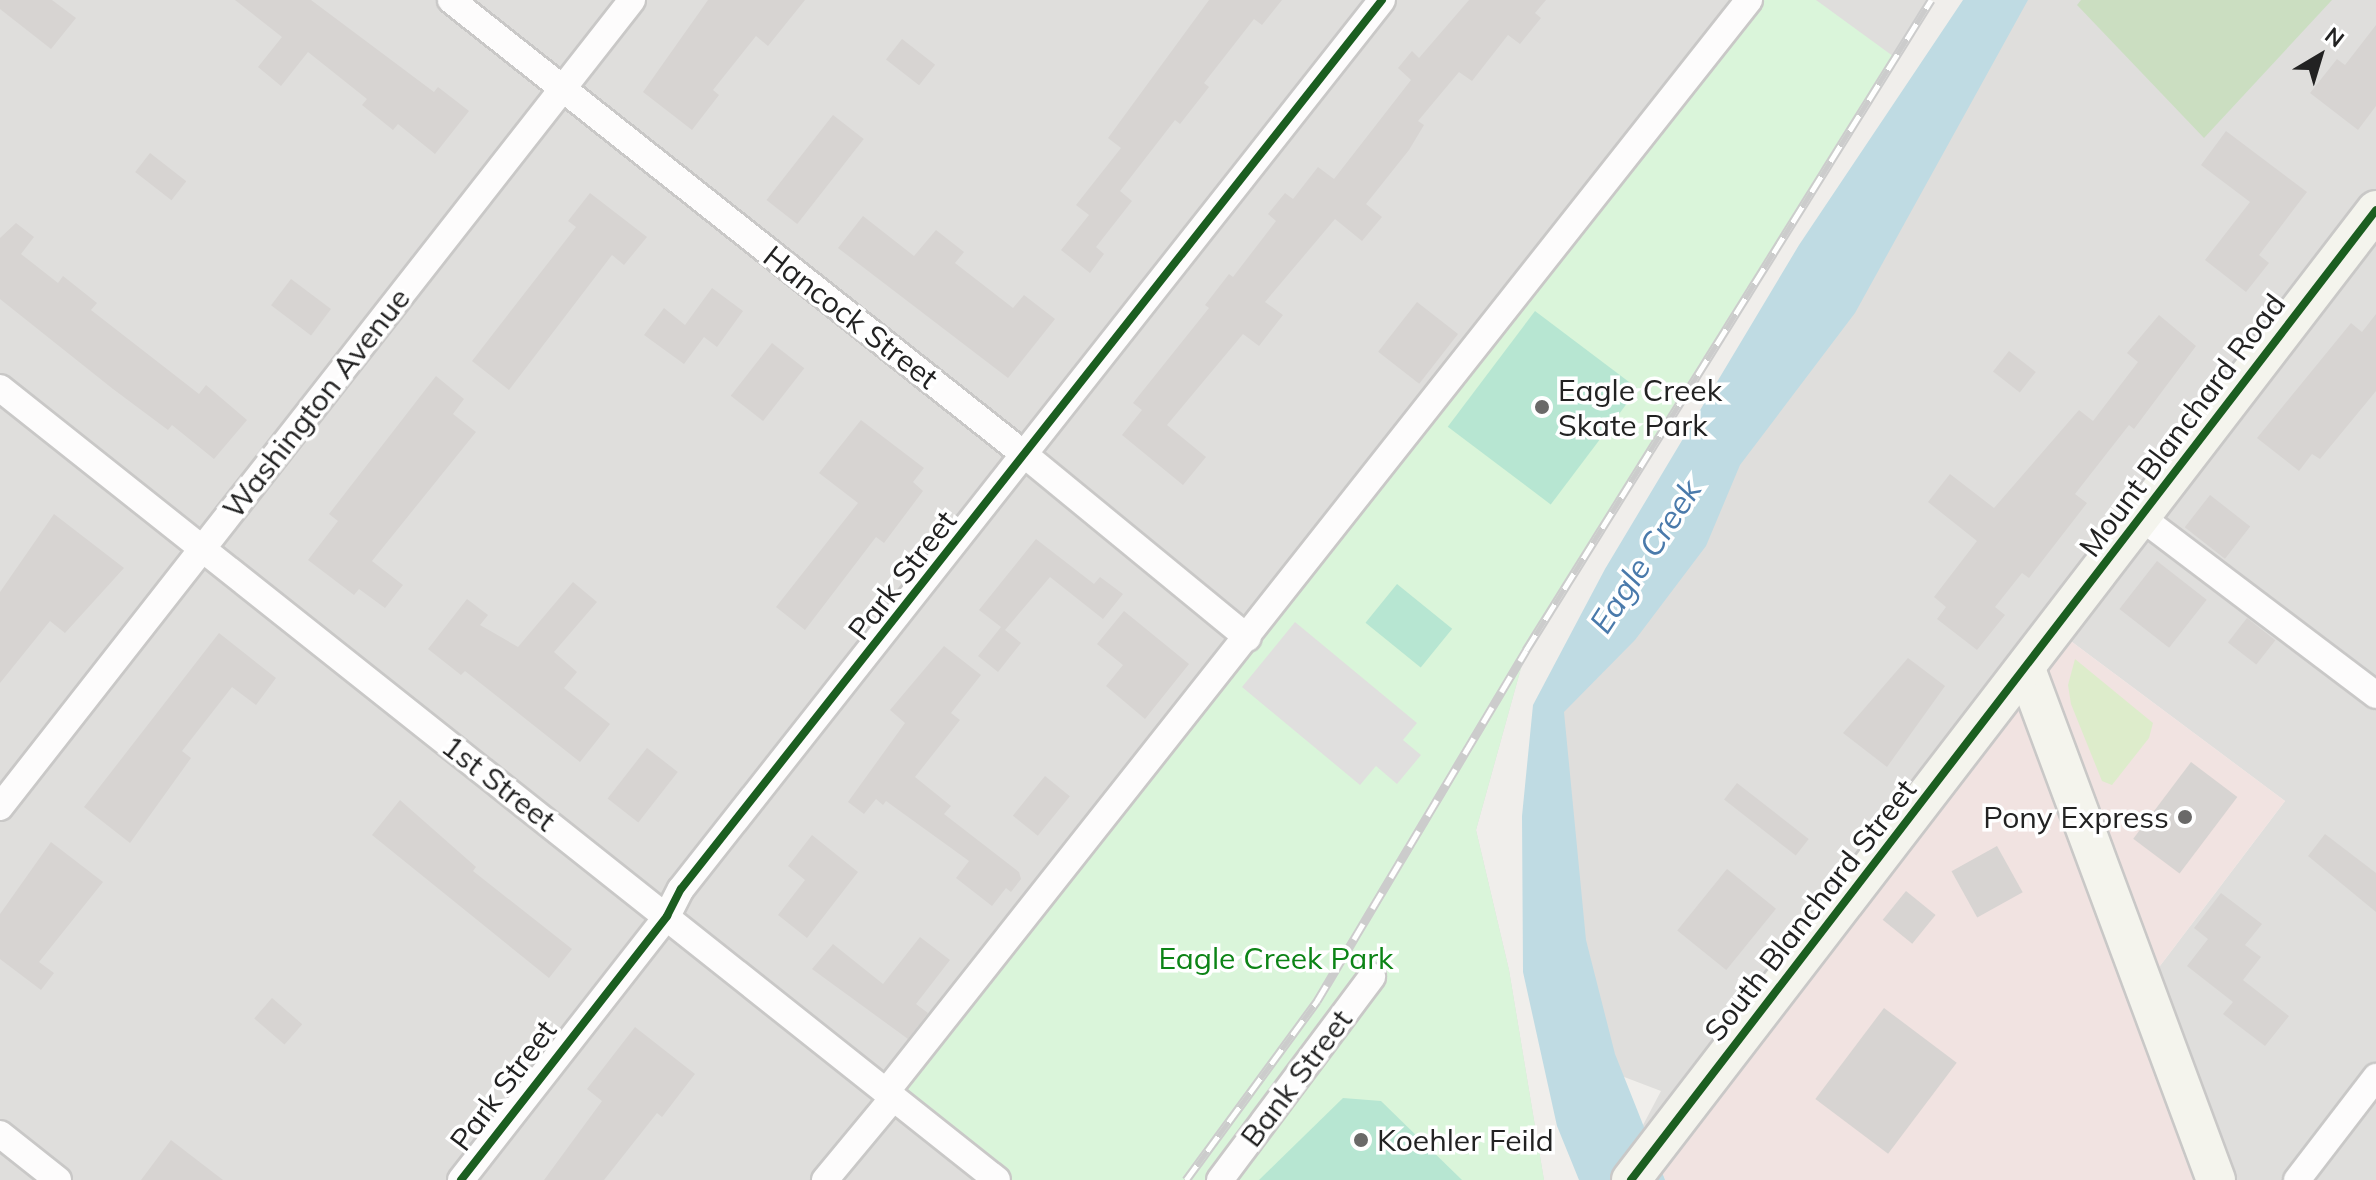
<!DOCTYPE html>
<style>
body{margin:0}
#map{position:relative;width:2376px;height:1180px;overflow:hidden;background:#f0eeeb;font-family:Mulish,sans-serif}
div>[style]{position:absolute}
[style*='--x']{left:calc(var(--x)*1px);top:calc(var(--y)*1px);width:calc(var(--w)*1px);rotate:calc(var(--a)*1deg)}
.residential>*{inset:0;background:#dfdedc}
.commercial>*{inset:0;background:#f1e3e1}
.grass>*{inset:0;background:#ddeccb}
.forest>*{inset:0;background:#cbdec1}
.park>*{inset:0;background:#daf5da}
.pitch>*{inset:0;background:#b7e6d2;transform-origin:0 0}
.parking>*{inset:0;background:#e0dfde}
.water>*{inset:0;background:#bfdbe3}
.building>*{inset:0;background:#d7d4d2;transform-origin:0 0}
.roads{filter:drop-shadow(2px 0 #c9c8c7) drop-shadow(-2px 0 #c9c8c7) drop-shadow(0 2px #c9c8c7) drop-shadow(0 -2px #c9c8c7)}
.street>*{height:26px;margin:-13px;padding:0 13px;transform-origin:13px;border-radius:13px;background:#fdfcfc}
.secondary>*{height:38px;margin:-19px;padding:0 19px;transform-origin:19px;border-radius:19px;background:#f4f4ed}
.rail>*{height:9px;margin-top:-4.5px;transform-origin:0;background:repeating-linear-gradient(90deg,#fff 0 18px,#ccc 0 36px);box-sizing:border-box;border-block:2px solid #ccc}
.cycleway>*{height:8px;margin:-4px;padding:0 4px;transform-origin:4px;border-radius:4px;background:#1b5e20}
.dots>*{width:22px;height:22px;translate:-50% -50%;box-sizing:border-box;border:4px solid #fff;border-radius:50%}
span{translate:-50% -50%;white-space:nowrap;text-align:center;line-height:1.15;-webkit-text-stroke:7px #fff;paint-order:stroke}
.street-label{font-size:30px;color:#222}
.poi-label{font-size:30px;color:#222}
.left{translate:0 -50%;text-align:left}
.right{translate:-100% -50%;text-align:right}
.park-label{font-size:30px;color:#0c8416}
.water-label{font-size:32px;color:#4a7aab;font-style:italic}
.north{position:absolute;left:2280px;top:16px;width:80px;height:80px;-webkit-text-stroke:6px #fff;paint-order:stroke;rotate:38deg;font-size:22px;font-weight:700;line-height:32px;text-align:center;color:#222}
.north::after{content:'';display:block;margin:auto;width:28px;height:36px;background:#222;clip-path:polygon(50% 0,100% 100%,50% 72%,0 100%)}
</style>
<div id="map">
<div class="residential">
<i style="clip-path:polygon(0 0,1931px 0,1526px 650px,1476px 830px,1509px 970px,1544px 1180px,0 1180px)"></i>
<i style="clip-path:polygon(2008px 0,2376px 0,2376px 1180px,2216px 1180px,2144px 987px,2285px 801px,2056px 630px,1659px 1164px,1665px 1180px,1614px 1180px,1661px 1091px,1577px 1059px,1550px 719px)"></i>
</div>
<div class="commercial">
<i style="clip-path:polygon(2056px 630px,2285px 801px,2144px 987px,2216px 1180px,1665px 1180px,1659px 1164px)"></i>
</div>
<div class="grass">
<i style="clip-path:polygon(2075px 659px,2153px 723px,2149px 738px,2112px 785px,2102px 781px,2071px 704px,2068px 685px)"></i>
</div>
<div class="forest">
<i style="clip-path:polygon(2081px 0,2332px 0,2204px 138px,2077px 5px)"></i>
</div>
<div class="park">
<i style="clip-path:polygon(1749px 0,1816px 0,1897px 59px,1526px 650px,1476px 830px,1509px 970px,1544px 1180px,997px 1180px,886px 1092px)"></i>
</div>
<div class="pitch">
<i style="left:1535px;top:311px;width:129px;height:145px;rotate:37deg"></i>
<i style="left:1397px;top:584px;width:71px;height:50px;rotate:39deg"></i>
<i style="clip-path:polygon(1343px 1098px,1381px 1101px,1462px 1180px,1259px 1180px)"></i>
</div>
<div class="parking">
<i style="clip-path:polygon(1295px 622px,1417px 723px,1403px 740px,1421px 755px,1397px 784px,1376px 766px,1360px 785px,1242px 687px)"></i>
</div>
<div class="water">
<i style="clip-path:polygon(1963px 0,2028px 0,1855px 313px,1740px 465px,1706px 546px,1635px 640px,1564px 712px,1586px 940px,1615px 1054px,1665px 1180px,1579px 1180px,1557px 1126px,1523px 972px,1522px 816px,1533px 705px,1605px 569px,1799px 245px)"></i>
</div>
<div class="building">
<i style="clip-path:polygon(0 0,52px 0,76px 18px,51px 49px,0 9px)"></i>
<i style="clip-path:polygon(235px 0,311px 0,434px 92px,438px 87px,469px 111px,435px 154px,398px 124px,393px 130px,362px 105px,367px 99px,308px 52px,281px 86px,258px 67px,282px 37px)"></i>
<i style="clip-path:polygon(708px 0,805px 0,768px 46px,756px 36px,713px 90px,719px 95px,692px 130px,643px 92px)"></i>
<i style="clip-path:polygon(1209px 0,1282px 0,1262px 25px,1254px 19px,1204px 83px,1209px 87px,1180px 124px,1175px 120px,1120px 191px,1132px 201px,1096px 247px,1104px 254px,1090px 273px,1061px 250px,1089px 215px,1076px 205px,1121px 148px,1108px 138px)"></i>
<i style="clip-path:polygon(1469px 0,1546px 0,1535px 13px,1541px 18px,1520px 44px,1508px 35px,1472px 81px,1459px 72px,1418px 121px,1424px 125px,1409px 150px,1366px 204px,1382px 217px,1362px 241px,1335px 219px,1265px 302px,1283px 315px,1259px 346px,1243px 334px,1167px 425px,1206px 457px,1183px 485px,1122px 435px,1142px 410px,1133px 403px,1209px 308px,1205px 305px,1229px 274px,1233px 277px,1276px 221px,1268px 214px,1285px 193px,1293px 199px,1318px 167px,1334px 179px,1411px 80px,1398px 68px,1412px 51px,1419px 58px)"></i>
<i style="clip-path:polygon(2376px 25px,2376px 106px,2358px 130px,2310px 93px,2337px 59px,2345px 65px)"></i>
<i style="left:902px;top:39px;width:42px;height:26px;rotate:38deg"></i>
<i style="left:833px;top:115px;width:39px;height:108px;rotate:38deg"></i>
<i style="clip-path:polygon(2226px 131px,2307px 192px,2259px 255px,2269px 263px,2246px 292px,2205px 260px,2250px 202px,2201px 165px)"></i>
<i style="left:150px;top:153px;width:46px;height:24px;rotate:38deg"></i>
<i style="clip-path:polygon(590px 193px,647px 237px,624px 265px,612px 255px,509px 390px,472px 361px,576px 227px,568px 221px)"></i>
<i style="clip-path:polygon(863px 216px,914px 256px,936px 230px,964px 252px,955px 263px,1013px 308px,1024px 295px,1055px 319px,1008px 378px,838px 248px)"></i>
<i style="clip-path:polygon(16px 223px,34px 237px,21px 254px,58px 283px,63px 276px,97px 303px,91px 310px,199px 394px,206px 385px,247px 420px,214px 459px,172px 425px,168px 430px,113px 389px,0 299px,0 238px)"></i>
<i style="left:291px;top:279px;width:50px;height:33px;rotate:37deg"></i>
<i style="clip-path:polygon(712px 288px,743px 311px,717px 347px,704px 337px,684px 364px,644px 335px,664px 308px,685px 325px)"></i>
<i style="left:1417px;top:302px;width:52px;height:63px;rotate:38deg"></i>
<i style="clip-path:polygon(2376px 314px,2376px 391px,2320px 459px,2312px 454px,2299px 471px,2257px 438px,2351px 323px,2362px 332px)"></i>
<i style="clip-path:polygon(2159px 315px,2196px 346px,2134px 429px,2129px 425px,2075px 494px,2087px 503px,2029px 578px,2022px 573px,1995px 607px,2005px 615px,1977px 650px,1937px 619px,1946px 607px,1934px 597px,1977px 541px,1928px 502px,1950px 474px,1994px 508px,2079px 410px,2093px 421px,2138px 362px,2127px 353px)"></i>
<i style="left:772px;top:343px;width:41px;height:67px;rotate:38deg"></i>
<i style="left:2009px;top:351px;width:34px;height:26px;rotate:38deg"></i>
<i style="clip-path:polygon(436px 376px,464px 399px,453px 414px,476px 432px,372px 561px,403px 585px,385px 608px,359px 589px,354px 595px,308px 560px,338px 521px,329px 514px)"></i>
<i style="clip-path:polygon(861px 420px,924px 468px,913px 482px,923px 491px,884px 543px,876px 537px,805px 630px,776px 607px,858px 503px,819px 473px)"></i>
<i style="left:2210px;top:495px;width:51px;height:41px;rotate:38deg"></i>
<i style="clip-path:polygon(54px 514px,124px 568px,65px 633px,50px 621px,0 683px,0 592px)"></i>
<i style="clip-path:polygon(1036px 539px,1094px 584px,1100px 577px,1123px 594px,1103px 619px,1050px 577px,1005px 630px,1021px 643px,998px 672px,978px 656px,1001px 627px,979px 610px)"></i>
<i style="left:2157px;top:561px;width:63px;height:61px;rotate:38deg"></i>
<i style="clip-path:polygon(573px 582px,597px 602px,554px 652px,577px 672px,564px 688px,610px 724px,580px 762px,465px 671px,461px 675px,428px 649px,467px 599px,488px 615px,480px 625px,518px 647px)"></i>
<i style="clip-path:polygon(1124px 611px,1189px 664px,1145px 719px,1106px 686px,1123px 665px,1097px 644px)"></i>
<i style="left:2247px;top:618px;width:36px;height:31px;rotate:38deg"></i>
<i style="clip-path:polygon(219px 633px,276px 678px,256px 705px,232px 687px,182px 751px,191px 758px,130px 843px,84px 807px)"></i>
<i style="clip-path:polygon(944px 646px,981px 675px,951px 713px,960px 720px,915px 777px,951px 806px,944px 814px,1019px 872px,1021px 879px,1011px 892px,1006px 888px,992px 906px,956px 878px,969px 861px,886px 801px,883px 805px,876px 799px,864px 814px,848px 802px,905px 723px,890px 710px)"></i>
<i style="clip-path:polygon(1908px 658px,1945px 686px,1887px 767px,1843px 733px)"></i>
<i style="left:647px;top:748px;width:39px;height:64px;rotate:38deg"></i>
<i style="left:2191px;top:762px;width:58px;height:96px;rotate:37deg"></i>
<i style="left:1045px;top:776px;width:32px;height:51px;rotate:39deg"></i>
<i style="left:1737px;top:783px;width:91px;height:21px;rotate:38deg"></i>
<i style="clip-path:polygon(400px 800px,476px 867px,473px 871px,572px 949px,549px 978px,372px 835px)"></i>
<i style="clip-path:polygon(2325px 834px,2376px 873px,2376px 912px,2308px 856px)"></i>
<i style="clip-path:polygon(812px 835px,858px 872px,807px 938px,778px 915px,805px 880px,788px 866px)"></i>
<i style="clip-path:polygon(51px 842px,103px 882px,39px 962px,54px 973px,41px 990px,0 959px,0 914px)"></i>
<i style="left:1997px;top:846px;width:53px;height:52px;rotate:61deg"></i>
<i style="left:1727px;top:869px;width:63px;height:79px;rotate:39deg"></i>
<i style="left:1906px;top:891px;width:38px;height:37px;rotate:39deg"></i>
<i style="clip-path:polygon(2221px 893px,2262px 924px,2245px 945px,2261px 957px,2243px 980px,2289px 1016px,2265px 1046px,2223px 1014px,2233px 1002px,2187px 966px,2208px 939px,2194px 928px)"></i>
<i style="clip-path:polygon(920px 937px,950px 960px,916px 1004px,928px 1013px,908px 1039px,812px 969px,833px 944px,883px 984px)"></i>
<i style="left:272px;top:998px;width:40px;height:27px;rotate:41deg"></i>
<i style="left:1884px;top:1008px;width:91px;height:114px;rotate:37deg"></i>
<i style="clip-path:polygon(635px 1027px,695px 1074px,662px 1117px,657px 1113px,604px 1180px,544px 1180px,602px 1101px,587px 1089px)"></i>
<i style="clip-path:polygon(171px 1140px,223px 1180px,141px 1180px)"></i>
</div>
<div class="roads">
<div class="street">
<i style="--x:451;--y:0;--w:732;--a:38.4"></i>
<i style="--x:1025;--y:455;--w:288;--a:39.4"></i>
<i style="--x:0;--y:388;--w:1273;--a:38.46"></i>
<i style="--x:2142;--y:518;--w:293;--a:37.1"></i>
<i style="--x:0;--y:807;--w:1025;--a:-51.93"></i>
<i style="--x:886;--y:1092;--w:1392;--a:-51.68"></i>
<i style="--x:0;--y:1134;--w:74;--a:38.4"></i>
<i style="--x:461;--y:1180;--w:335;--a:-52"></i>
<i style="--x:667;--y:916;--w:30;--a:-63"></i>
<i style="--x:681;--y:889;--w:1132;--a:-51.74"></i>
<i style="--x:825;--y:1180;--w:107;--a:-50.3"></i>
<i style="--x:1220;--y:1180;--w:254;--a:-53.2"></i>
<i style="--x:2297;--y:1180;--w:130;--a:-52.5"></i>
</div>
<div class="secondary">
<i style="--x:2026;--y:669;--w:545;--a:69.6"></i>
<i style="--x:1631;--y:1180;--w:1223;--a:-52.47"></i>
</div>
</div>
<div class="rail">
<i style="--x:1186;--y:1180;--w:222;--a:-53.8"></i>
<i style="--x:1317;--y:1001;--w:409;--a:-59.2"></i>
<i style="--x:1526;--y:650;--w:766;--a:-58.07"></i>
</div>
<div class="cycleway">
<i style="--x:461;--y:1180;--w:335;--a:-52"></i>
<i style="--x:667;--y:916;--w:30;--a:-63"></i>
<i style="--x:681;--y:889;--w:1132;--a:-51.74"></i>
<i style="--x:1631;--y:1180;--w:1223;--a:-52.47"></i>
</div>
<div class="dots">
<i style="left:1542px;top:407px;background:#6a6968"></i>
<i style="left:2185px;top:817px;background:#6a6968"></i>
<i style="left:1361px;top:1140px;background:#6a6968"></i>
</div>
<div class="street-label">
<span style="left:851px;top:317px;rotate:38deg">Hancock Street</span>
<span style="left:316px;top:403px;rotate:-52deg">Washington Avenue</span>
<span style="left:2182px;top:425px;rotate:-53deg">Mount Blanchard Road</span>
<span style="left:902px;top:575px;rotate:-52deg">Park Street</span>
<span style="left:499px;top:783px;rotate:38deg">1st Street</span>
<span style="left:1810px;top:910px;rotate:-52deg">South Blanchard Street</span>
<span style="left:1296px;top:1078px;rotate:-53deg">Bank Street</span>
<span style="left:503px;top:1085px;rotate:-53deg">Park Street</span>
</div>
<div class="poi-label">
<span class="left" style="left:1558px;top:407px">Eagle Creek<br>Skate Park</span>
<span class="right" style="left:2169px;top:817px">Pony Express</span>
<span class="left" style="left:1377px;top:1140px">Koehler Feild</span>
</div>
<div class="park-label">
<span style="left:1276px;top:958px">Eagle Creek Park</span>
</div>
<div class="water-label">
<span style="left:1645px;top:556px;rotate:-57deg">Eagle Creek</span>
</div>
<div class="north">N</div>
</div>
